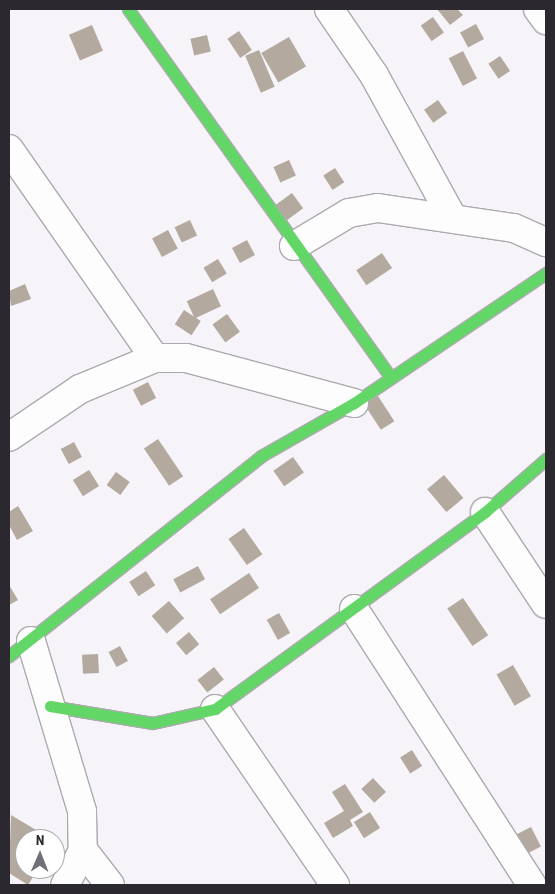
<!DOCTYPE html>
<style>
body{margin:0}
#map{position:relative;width:555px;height:894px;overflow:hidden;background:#f7f4f9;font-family:"Roboto Condensed",sans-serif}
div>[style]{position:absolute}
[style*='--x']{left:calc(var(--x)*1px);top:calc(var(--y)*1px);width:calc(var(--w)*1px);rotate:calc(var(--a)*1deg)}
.building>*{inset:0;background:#b3a99e;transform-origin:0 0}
.roads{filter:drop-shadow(1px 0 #adaaaf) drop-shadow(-1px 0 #adaaaf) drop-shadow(0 1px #adaaaf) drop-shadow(0 -1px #adaaaf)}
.street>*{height:28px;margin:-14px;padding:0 14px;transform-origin:14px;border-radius:14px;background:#fefdfe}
.fast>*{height:11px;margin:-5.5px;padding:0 5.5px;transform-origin:5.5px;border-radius:5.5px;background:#63d668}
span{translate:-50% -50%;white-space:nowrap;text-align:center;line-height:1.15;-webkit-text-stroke:4.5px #fff;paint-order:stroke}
.frame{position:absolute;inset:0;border:10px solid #2c282f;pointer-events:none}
.north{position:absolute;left:15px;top:829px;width:50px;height:50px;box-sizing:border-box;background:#fff;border:1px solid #aba9ac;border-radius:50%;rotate:1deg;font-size:14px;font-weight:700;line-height:20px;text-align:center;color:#2c282f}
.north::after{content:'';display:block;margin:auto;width:18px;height:22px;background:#736f76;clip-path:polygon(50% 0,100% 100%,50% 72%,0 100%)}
</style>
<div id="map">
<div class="building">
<i style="clip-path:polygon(437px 9px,457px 9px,463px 15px,450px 25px)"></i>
<i style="left:433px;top:17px;width:19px;height:15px;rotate:55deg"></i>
<i style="left:476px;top:24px;width:17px;height:18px;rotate:62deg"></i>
<i style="left:92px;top:25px;width:28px;height:25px;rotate:67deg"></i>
<i style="left:239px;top:31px;width:23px;height:14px;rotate:56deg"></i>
<i style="left:207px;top:35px;width:17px;height:17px;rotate:77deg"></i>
<i style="left:289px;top:37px;width:34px;height:32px;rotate:60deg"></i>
<i style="left:259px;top:50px;width:40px;height:15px;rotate:67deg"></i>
<i style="left:463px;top:51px;width:31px;height:16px;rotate:63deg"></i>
<i style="left:500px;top:56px;width:18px;height:14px;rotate:56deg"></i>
<i style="left:438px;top:100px;width:16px;height:17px;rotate:55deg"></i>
<i style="left:289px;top:160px;width:17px;height:17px;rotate:66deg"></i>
<i style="left:335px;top:168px;width:17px;height:14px;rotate:57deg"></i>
<i style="left:292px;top:193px;width:19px;height:20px;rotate:54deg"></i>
<i style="left:190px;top:220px;width:17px;height:17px;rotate:65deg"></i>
<i style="left:168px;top:230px;width:21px;height:18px;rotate:62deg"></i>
<i style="left:247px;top:240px;width:17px;height:17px;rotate:62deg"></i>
<i style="left:382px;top:253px;width:18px;height:31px;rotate:56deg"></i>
<i style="left:218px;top:259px;width:17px;height:17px;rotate:59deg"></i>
<i style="clip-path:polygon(25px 284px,31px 299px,11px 306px,9px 291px)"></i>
<i style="left:213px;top:289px;width:19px;height:29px;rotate:65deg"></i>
<i style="left:184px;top:310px;width:20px;height:17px;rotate:33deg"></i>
<i style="left:227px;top:314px;width:22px;height:18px;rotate:54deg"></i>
<i style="left:148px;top:382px;width:18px;height:17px;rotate:63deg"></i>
<i style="left:378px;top:396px;width:30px;height:16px;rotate:57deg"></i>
<i style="left:158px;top:439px;width:45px;height:17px;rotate:56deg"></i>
<i style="left:74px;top:442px;width:17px;height:15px;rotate:62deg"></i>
<i style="left:293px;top:457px;width:19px;height:24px;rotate:55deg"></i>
<i style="left:89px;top:470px;width:19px;height:19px;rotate:58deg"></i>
<i style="left:116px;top:472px;width:17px;height:16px;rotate:36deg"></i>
<i style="left:444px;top:475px;width:30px;height:22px;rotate:50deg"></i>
<i style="clip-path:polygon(18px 506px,33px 531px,17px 540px,9px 525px,9px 512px)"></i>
<i style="left:244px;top:528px;width:32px;height:19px;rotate:55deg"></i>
<i style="left:198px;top:566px;width:15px;height:28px;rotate:62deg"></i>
<i style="left:146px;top:571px;width:17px;height:20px;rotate:57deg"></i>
<i style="left:249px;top:573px;width:18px;height:47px;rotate:56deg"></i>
<i style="clip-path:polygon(9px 585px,18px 600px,9px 605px)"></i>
<i style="left:463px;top:598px;width:45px;height:19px;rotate:56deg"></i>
<i style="left:169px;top:601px;width:23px;height:23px;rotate:49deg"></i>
<i style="left:279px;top:613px;width:23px;height:14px;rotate:61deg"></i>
<i style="left:189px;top:632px;width:16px;height:17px;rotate:50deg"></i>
<i style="left:120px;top:646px;width:17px;height:13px;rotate:62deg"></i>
<i style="left:98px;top:654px;width:19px;height:16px;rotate:87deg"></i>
<i style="left:513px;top:665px;width:36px;height:19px;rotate:60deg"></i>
<i style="left:214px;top:667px;width:16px;height:21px;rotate:52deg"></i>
<i style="left:412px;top:750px;width:19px;height:14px;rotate:58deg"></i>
<i style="left:373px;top:778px;width:19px;height:16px;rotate:47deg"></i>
<i style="clip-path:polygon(345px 784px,363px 812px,350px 820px,353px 826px,333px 838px,324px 823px,344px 811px,332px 792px)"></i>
<i style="left:370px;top:812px;width:19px;height:19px;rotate:58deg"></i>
<i style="clip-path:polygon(11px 815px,51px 839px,25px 839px,25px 869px,38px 869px,28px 885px,9px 873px)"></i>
<i style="left:531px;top:827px;width:22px;height:16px;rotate:63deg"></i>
</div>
<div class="roads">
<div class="street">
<i style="--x:329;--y:9;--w:80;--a:55.7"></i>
<i style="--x:374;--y:75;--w:160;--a:61.2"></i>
<i style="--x:538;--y:9;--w:14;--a:54"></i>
<i style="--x:9;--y:149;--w:255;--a:55.1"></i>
<i style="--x:294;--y:246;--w:64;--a:-31"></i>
<i style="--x:349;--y:213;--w:29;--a:-10"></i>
<i style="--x:378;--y:208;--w:137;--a:8.4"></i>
<i style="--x:514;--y:228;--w:35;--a:24"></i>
<i style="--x:9;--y:437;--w:86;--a:-34.1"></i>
<i style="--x:80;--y:389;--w:81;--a:-22.5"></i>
<i style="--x:155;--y:358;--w:31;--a:0"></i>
<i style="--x:186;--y:358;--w:174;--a:15"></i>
<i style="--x:485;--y:512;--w:110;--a:56.5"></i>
<i style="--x:354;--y:609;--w:328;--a:57.2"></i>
<i style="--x:31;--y:641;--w:177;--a:73.3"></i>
<i style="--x:82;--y:811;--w:39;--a:89"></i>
<i style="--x:83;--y:850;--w:39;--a:117"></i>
<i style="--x:215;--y:709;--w:213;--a:55.7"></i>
<i style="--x:83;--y:850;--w:44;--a:52.4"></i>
</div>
<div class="fast">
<i style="--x:128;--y:9;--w:453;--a:54.5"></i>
<i style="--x:9;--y:656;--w:322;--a:-38.4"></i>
<i style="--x:261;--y:456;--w:107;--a:-29.7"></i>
<i style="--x:354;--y:403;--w:232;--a:-34.1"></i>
<i style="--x:50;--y:706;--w:104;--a:9.4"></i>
<i style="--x:153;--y:723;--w:64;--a:-12.7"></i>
<i style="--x:215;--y:709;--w:334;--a:-36.1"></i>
<i style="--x:485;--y:512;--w:81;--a:-41"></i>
</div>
</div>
<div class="frame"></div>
<div class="north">N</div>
</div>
